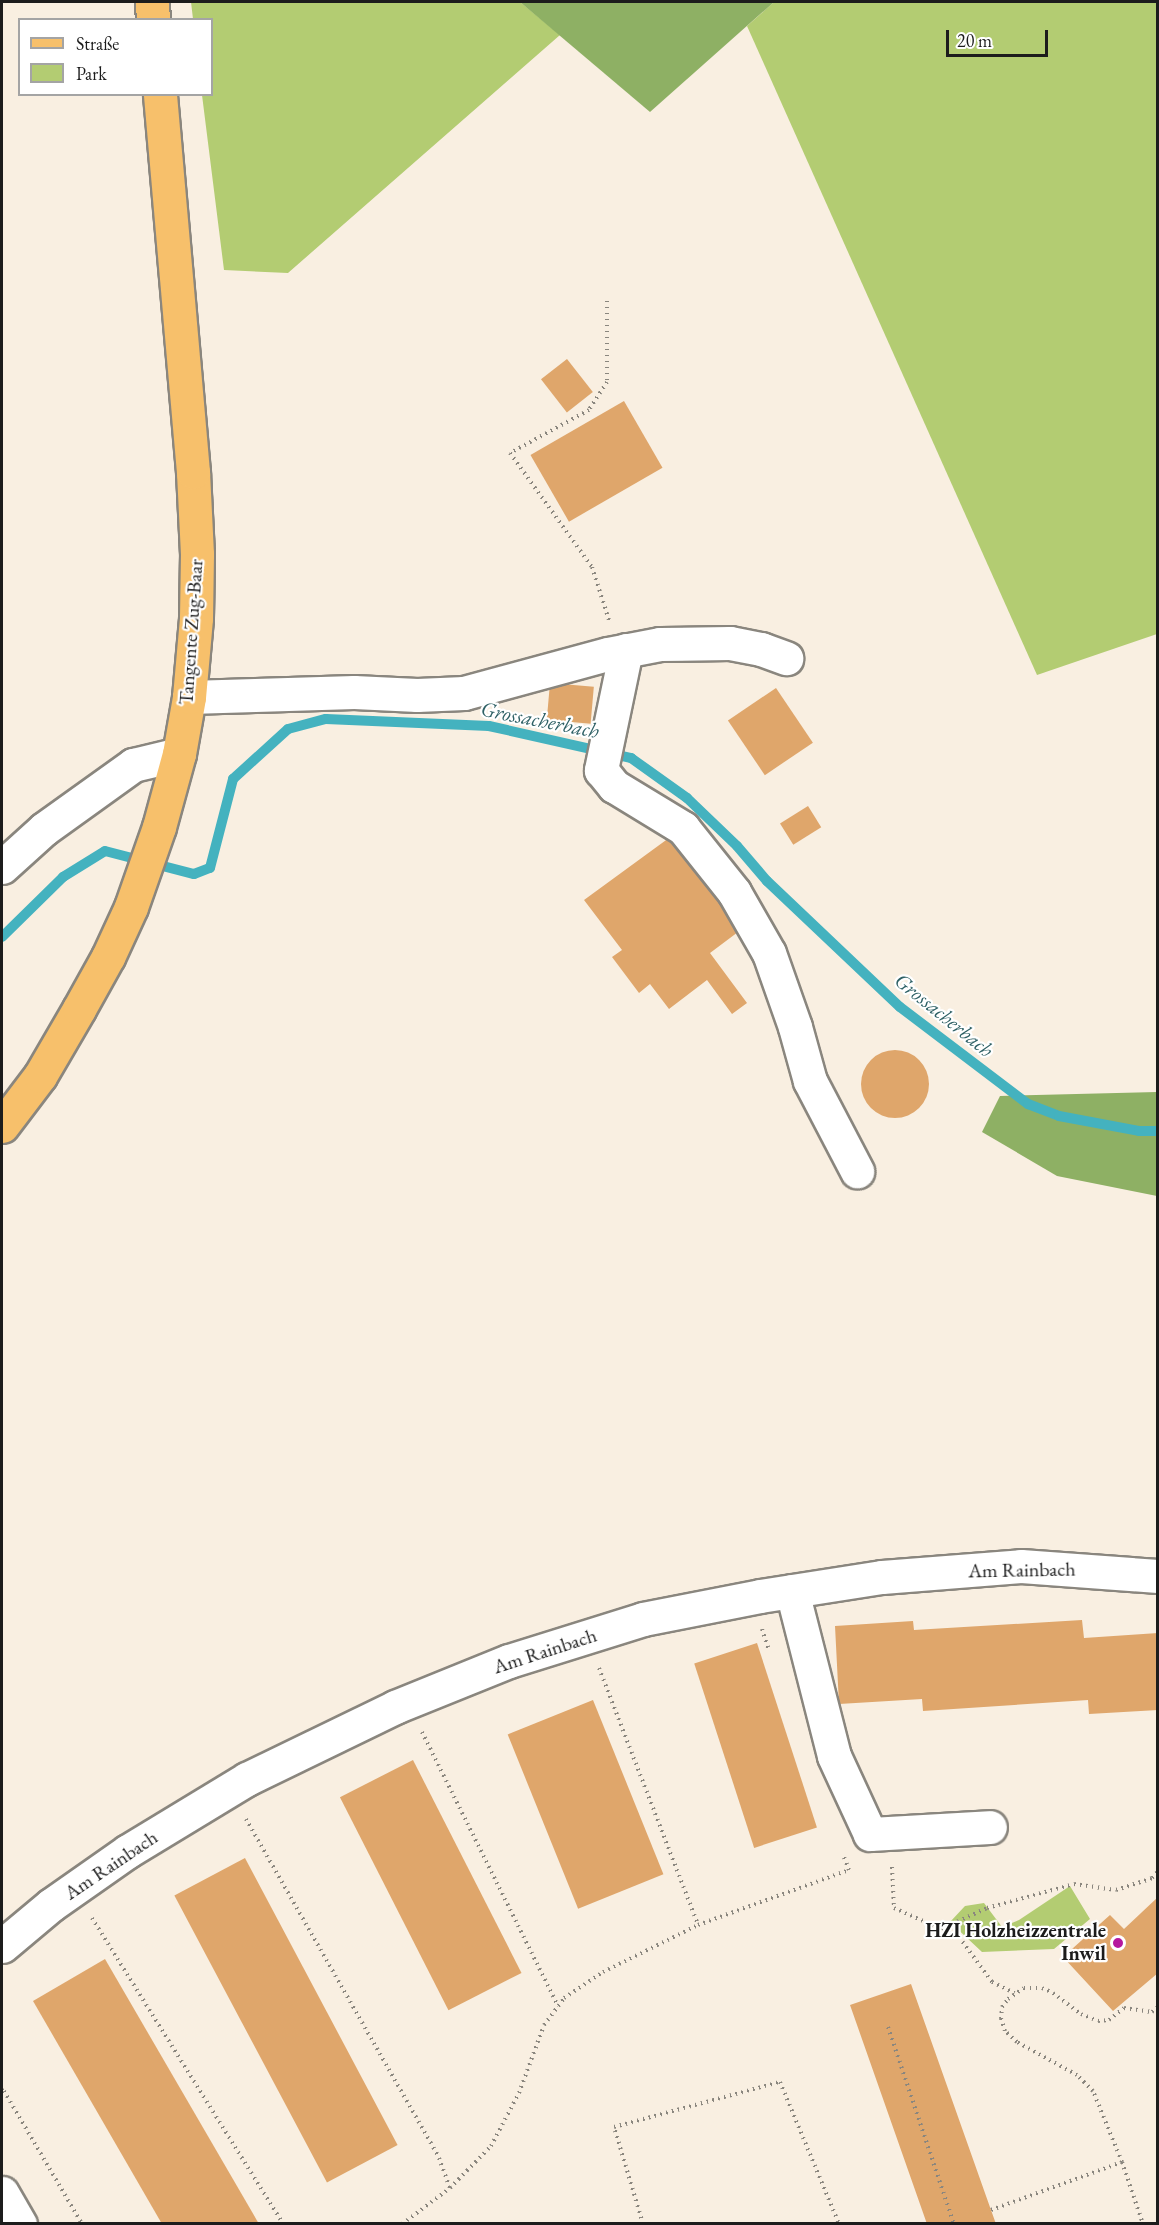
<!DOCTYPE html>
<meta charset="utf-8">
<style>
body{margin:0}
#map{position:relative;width:1159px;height:2225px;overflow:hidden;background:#f9efe1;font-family:"EB Garamond",serif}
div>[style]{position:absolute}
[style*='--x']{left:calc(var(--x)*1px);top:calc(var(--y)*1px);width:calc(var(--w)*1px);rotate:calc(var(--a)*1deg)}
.green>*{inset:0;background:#b3cc72}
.forest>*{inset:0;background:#8eb064}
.stream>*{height:10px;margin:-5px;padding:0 5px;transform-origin:5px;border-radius:5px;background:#44b2bf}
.building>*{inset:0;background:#dfa66b;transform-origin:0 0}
.round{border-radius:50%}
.path>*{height:4px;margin-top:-2px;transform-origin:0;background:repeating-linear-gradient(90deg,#8a867e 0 1.5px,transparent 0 6px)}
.roads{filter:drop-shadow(2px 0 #8a867e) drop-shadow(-2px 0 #8a867e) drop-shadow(0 2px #8a867e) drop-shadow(0 -2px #8a867e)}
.minor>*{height:33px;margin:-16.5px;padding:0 16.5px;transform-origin:16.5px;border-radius:16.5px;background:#fff}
.major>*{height:33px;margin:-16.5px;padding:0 16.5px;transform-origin:16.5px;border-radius:16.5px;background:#f7c06b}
.dots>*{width:16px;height:16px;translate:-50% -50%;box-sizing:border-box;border:3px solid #fff;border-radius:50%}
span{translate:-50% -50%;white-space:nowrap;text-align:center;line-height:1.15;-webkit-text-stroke:4.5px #fff;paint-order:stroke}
.street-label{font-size:20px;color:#1c1c1c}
.poi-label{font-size:20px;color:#1c1c1c;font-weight:700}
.right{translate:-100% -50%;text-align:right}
.water-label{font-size:21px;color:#2e6065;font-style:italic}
.frame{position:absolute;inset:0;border:3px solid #1c1c1c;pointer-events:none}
.legend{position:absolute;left:18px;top:18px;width:195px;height:78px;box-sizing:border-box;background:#fff;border:2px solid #a4a4a4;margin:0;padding:8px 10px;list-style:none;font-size:18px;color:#1c1c1c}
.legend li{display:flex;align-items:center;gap:12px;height:30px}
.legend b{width:30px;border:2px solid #a4a4a4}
.scale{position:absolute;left:946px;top:30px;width:102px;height:27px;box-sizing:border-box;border:3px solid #1c1c1c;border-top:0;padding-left:8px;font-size:18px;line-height:21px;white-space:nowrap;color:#1c1c1c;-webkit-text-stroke:4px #fff;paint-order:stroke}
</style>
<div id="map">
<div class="green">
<i style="clip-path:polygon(191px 2px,520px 2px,560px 35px,288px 273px,224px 270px,202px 95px,212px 94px,212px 20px,193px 19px)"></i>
<i style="clip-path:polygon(774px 2px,1157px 2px,1157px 634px,1037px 675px,747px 26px)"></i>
<i style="clip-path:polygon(1070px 1886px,1090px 1919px,1054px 1949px,982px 1952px,950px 1922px,965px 1906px,984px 1903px,1002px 1927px,1019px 1920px)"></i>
</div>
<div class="forest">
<i style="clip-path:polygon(520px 2px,774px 2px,650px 112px)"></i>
<i style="clip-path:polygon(1157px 1092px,1157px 1196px,1057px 1176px,982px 1132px,1000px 1096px)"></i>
</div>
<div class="stream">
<i style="--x:2;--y:937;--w:86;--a:-44.5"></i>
<i style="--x:63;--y:877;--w:49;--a:-31.8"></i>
<i style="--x:105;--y:851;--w:92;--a:14.5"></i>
<i style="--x:194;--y:874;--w:17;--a:-21"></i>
<i style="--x:210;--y:868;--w:92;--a:-75.5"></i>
<i style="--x:233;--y:779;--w:74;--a:-42.3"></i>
<i style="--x:288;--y:729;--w:39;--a:-15"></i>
<i style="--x:326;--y:719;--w:163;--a:2.5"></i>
<i style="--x:489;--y:726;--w:146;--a:12.7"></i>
<i style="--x:631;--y:758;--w:69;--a:35.5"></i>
<i style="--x:687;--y:798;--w:69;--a:43.8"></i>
<i style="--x:737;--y:846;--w:46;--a:49.4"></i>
<i style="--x:767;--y:881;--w:183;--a:43.5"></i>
<i style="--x:900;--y:1007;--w:161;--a:37.2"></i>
<i style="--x:1028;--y:1104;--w:33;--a:21"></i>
<i style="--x:1059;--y:1116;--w:81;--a:10.6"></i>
<i style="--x:1139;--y:1131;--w:19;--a:0"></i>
</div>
<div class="building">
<i style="left:567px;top:359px;width:42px;height:33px;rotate:52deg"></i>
<i style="left:624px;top:401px;width:77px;height:108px;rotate:60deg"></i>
<i style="left:550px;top:683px;width:44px;height:37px;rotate:5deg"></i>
<i style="left:776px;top:688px;width:66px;height:58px;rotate:56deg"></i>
<i style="left:808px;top:806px;width:25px;height:33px;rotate:58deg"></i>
<i style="clip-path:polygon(673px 835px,742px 929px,710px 953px,747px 1003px,732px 1014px,707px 980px,669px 1009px,650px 984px,639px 993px,612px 957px,622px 950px,584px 900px)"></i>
<i class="round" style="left:861px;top:1050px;width:68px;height:68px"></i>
<i style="clip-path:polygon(1082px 1620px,1084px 1638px,1158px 1633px,1158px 1710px,1089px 1714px,1088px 1700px,923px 1711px,922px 1699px,839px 1704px,835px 1626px,913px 1621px,914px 1630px)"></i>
<i style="left:757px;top:1643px;width:194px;height:66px;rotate:72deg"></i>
<i style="left:593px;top:1700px;width:188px;height:92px;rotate:68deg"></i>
<i style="left:413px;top:1760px;width:239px;height:82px;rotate:63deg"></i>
<i style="left:245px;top:1858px;width:325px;height:80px;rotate:62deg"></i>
<i style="clip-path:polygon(1158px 1897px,1158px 1973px,1113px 2011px,1063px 1957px,1110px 1915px,1124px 1929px)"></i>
<i style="clip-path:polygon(105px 1959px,259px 2224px,162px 2224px,33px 2001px)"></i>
<i style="clip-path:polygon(911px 1984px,991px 2210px,996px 2224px,927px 2224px,850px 2005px)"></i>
</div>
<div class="path">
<i style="--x:607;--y:301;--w:81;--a:90"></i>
<i style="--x:607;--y:382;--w:33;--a:123"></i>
<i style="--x:589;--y:410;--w:90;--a:151.4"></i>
<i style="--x:510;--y:453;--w:140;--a:54.3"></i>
<i style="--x:592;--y:567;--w:56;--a:72.2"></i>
<i style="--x:762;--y:1629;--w:22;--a:72"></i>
<i style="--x:599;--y:1668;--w:275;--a:68.9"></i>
<i style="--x:422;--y:1732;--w:306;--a:63.6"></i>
<i style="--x:246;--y:1819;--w:390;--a:60.3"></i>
<i style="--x:439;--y:2158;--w:32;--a:70"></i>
<i style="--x:892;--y:1867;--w:41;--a:87.2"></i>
<i style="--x:894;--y:1908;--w:71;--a:24"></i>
<i style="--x:959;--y:1937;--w:56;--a:53.7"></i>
<i style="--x:992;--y:1982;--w:25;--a:26"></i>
<i style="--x:92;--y:1918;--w:361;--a:58"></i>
<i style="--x:941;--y:1929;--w:51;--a:-24.5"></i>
<i style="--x:987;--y:1908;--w:90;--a:-15.4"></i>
<i style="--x:1074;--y:1884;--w:42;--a:8.1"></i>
<i style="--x:1116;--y:1890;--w:38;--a:-18"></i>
<i style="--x:1152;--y:1878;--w:9;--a:-49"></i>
<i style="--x:888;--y:2027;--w:208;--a:71.5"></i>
<i style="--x:2;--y:2090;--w:2;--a:27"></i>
<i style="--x:4;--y:2091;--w:154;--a:59.6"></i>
<i style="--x:1122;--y:2162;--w:65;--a:71.3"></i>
<i style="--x:991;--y:2210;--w:140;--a:-20.1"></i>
<i style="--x:1122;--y:2162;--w:77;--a:-112.2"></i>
<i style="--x:1093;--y:2091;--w:23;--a:-135"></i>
<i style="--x:1077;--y:2075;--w:68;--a:-151.2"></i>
<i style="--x:1017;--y:2042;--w:16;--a:-137"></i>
<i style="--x:1005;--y:2031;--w:13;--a:-108"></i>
<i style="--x:1001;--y:2019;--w:12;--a:-85"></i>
<i style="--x:1002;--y:2007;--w:10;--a:-53"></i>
<i style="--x:1008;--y:1999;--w:19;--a:-35"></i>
<i style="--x:1024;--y:1988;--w:18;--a:0"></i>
<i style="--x:1042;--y:1988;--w:12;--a:24"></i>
<i style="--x:1053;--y:1993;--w:35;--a:37"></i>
<i style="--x:1081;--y:2014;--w:18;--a:22"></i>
<i style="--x:1098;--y:2021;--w:11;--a:-5"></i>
<i style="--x:1109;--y:2020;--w:19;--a:-39"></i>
<i style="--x:1124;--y:2008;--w:28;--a:8"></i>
<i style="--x:1152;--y:2012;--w:8;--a:-40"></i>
<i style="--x:402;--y:2224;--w:60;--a:-36.9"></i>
<i style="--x:450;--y:2188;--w:59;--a:-45.7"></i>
<i style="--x:491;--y:2146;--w:60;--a:-62.2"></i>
<i style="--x:519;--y:2093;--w:72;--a:-69.8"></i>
<i style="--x:544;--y:2025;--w:34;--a:-53"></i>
<i style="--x:564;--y:1998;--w:47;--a:-33.7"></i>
<i style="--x:603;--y:1972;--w:106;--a:-26.3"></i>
<i style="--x:698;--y:1925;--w:161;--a:-20"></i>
<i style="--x:849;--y:1870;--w:14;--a:-111"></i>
<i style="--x:643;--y:2224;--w:101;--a:-106.6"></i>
<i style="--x:614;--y:2127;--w:172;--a:-15.2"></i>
<i style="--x:780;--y:2082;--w:154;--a:67.4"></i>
</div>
<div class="roads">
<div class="minor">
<i style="--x:626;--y:650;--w:123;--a:101.8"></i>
<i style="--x:601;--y:770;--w:21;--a:51"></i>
<i style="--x:614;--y:786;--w:81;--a:31.3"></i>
<i style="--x:683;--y:828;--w:82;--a:51.4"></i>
<i style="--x:734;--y:892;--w:70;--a:60.2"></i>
<i style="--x:769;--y:953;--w:78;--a:70.6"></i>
<i style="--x:795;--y:1027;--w:56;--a:74.5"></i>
<i style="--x:810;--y:1081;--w:102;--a:62.4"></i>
<i style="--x:189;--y:697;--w:165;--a:-1.7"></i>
<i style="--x:354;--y:692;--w:63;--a:2.7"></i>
<i style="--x:417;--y:695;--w:47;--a:-2.4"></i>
<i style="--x:464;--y:693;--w:149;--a:-15.2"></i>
<i style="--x:608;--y:654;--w:53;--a:-10.9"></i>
<i style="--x:660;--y:644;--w:70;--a:-0.8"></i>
<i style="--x:730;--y:643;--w:32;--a:11"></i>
<i style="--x:761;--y:649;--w:27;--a:20"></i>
<i style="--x:2;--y:867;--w:57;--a:-42.1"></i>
<i style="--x:44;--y:829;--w:110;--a:-35.7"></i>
<i style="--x:133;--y:765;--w:47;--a:-13.4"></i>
<i style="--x:792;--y:1591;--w:170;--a:75.7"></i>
<i style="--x:834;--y:1756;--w:86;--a:65.2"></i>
<i style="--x:870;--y:1834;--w:120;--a:-3.3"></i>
<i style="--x:2;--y:1946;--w:64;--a:-39.9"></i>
<i style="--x:51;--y:1905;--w:94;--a:-35"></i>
<i style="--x:128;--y:1851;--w:139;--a:-31.2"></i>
<i style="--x:247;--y:1779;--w:165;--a:-25.9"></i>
<i style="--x:395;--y:1707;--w:123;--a:-22"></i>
<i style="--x:509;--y:1661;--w:140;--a:-17.4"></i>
<i style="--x:643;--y:1619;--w:119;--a:-11.1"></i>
<i style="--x:760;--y:1596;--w:123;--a:-8.9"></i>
<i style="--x:882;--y:1577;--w:139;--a:-4.5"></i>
<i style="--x:1021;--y:1566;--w:137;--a:4.2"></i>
<i style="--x:2;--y:2193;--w:36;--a:60"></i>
</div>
<div class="major">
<i style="--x:152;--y:2;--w:18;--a:87"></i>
<i style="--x:2;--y:1126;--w:63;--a:-52.8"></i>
<i style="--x:40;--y:1076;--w:78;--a:-59.8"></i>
<i style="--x:79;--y:1009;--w:60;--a:-60.9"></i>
<i style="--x:108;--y:957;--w:55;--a:-65.3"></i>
<i style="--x:131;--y:907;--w:85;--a:-70.7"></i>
<i style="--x:159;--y:827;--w:76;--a:-74.7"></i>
<i style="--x:179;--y:754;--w:58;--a:-80"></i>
<i style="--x:189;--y:697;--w:79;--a:-84.9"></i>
<i style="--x:196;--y:618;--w:64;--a:-89.1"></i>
<i style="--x:197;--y:554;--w:82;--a:-92.8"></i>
<i style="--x:193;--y:472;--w:379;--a:-95"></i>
</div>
</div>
<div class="dots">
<i style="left:1118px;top:1943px;background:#b5179e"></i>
</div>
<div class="street-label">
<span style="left:191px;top:632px;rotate:-86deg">Tangente Zug-Baar</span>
<span style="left:1022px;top:1570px;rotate:-1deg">Am Rainbach</span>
<span style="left:545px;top:1651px;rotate:-18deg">Am Rainbach</span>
<span style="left:111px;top:1865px;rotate:-34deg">Am Rainbach</span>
</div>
<div class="poi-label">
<span class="right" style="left:1106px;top:1942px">HZI Holzheizzentrale<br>Inwil</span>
</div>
<div class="water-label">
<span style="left:540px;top:720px;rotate:11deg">Grossacherbach</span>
<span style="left:944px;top:1015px;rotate:39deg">Grossacherbach</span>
</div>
<div class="frame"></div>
<ul class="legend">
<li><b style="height:8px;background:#f7c06b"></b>Straße</li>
<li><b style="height:16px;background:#b3cc72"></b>Park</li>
</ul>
<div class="scale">20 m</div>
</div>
